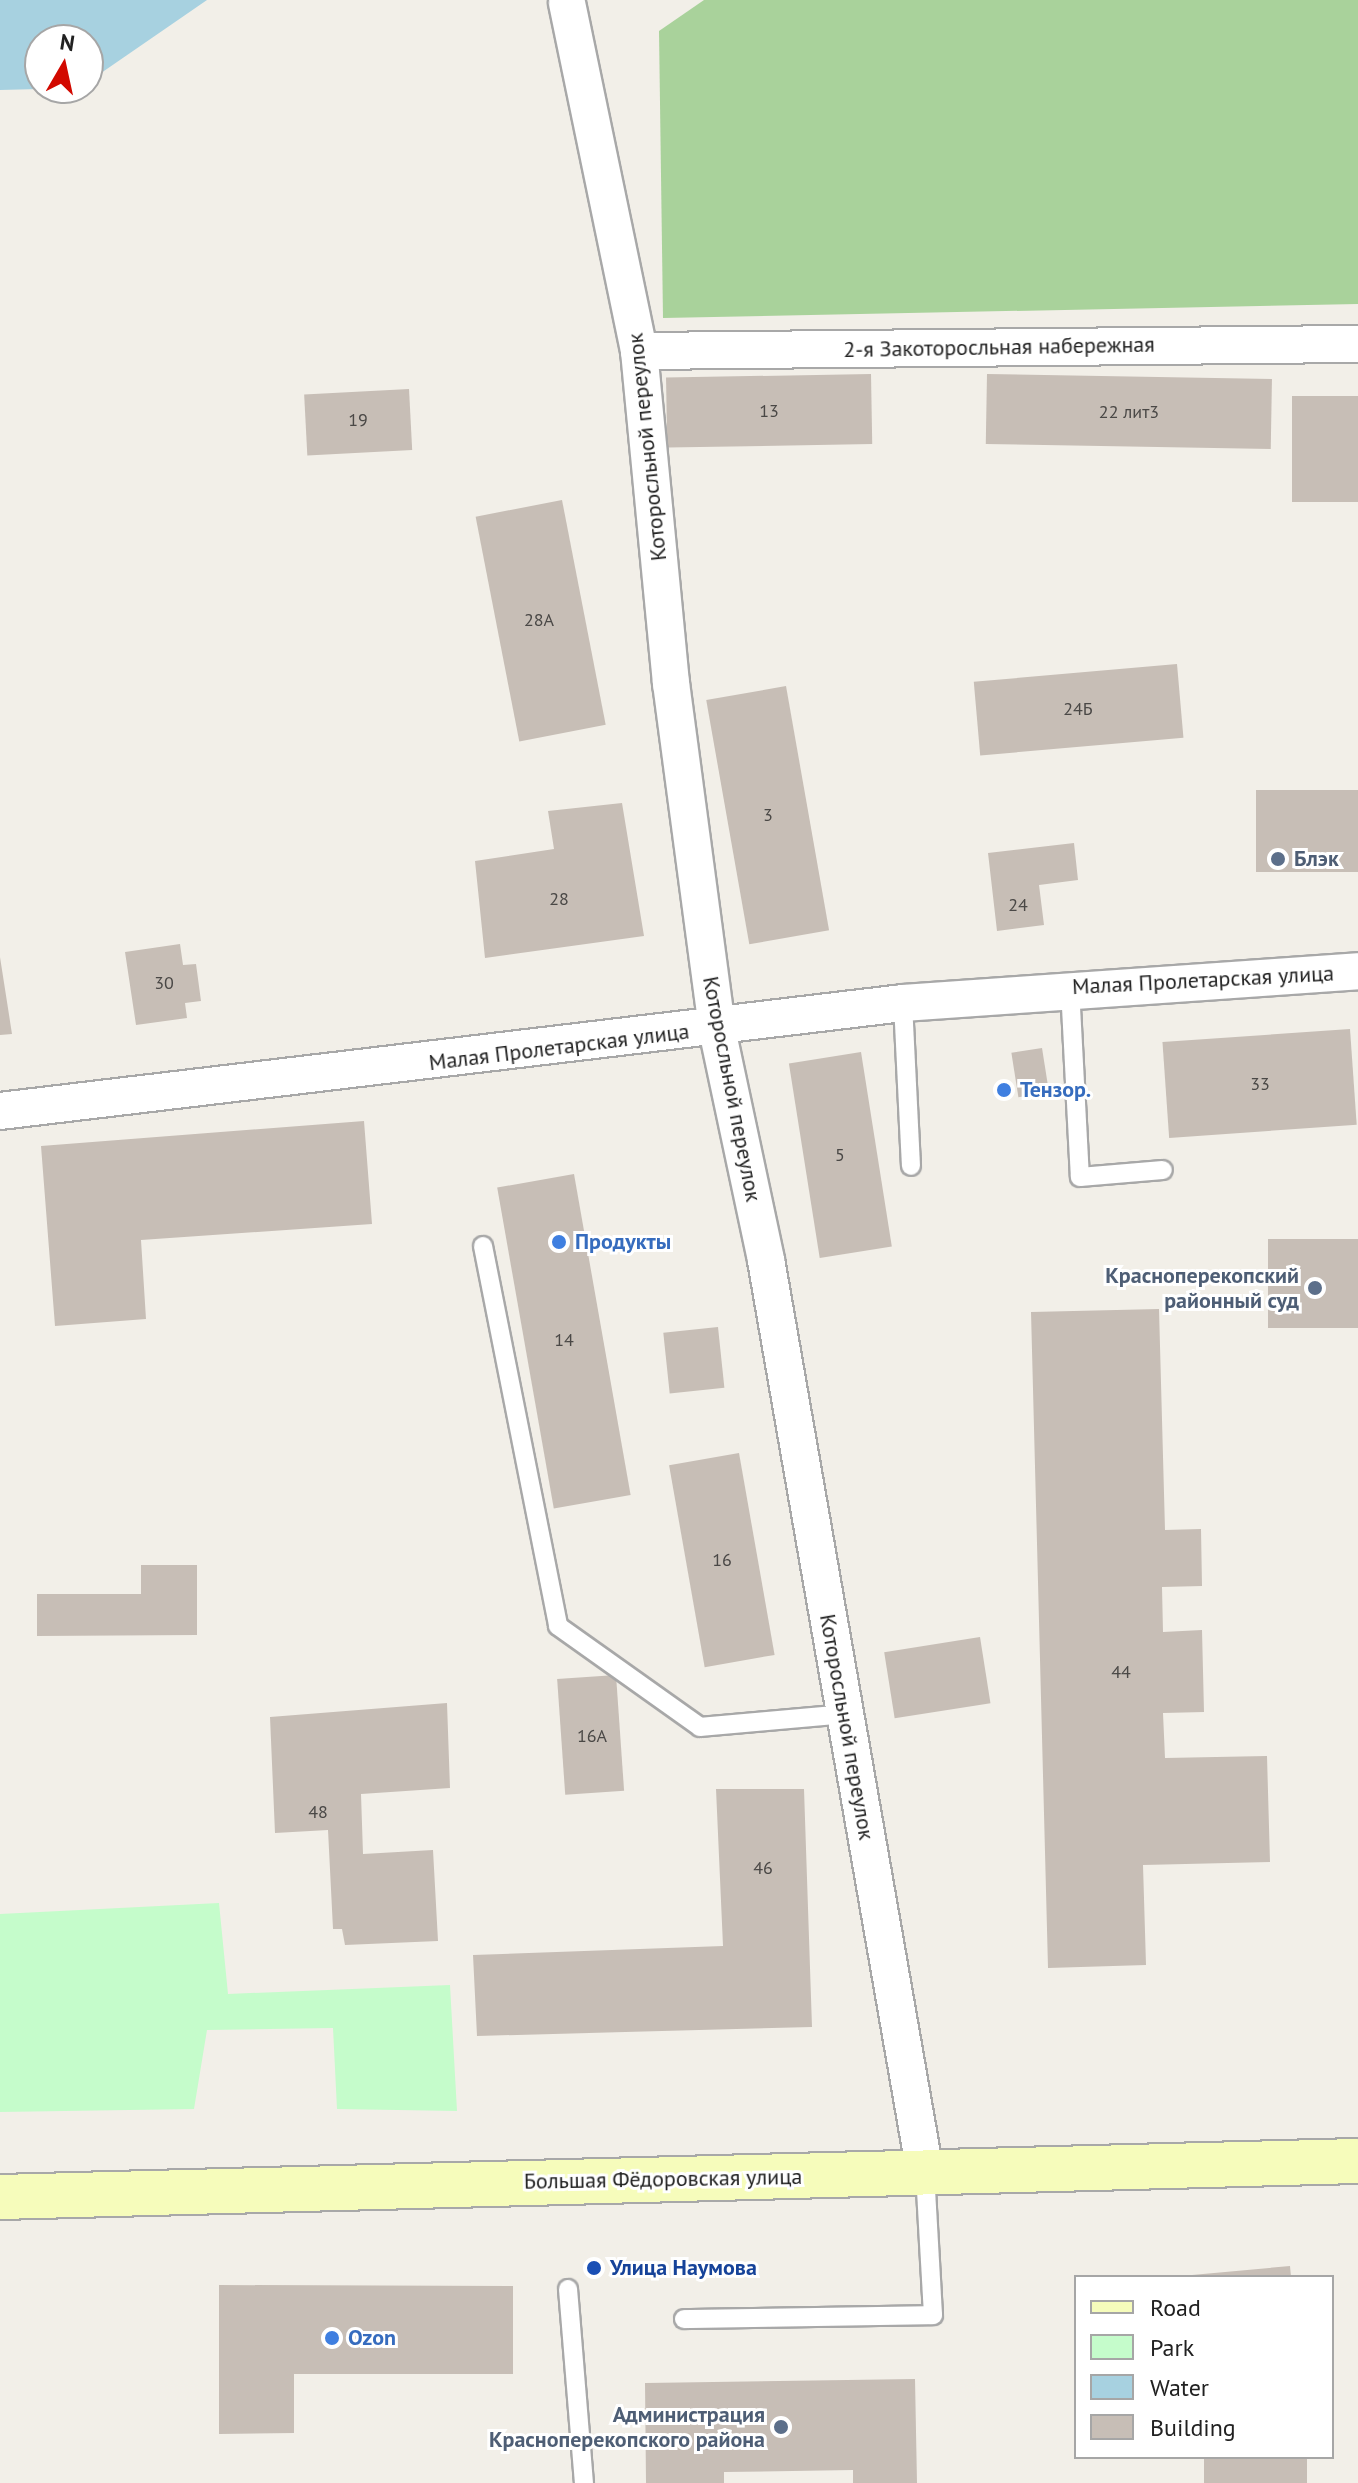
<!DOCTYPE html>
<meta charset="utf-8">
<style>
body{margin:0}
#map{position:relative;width:1358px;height:2483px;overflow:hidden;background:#f2efe8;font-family:"PT Sans",sans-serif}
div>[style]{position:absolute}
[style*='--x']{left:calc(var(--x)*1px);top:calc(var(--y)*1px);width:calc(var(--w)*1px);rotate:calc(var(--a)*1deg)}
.forest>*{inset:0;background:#a9d29b}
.park>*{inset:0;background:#c5fccb}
.water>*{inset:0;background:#a7d1e0}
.building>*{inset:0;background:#c7beb6;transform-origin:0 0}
.roads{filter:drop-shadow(2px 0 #a8a8a8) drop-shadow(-2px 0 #a8a8a8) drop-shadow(0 2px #a8a8a8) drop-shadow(0 -2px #a8a8a8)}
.lane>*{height:18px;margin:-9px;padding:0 9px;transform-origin:9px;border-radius:9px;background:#fff}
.street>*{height:36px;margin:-18px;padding:0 18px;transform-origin:18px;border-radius:18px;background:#fff}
.secondary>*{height:44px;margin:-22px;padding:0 22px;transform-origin:22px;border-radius:22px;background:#f6fcbb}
.dots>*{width:22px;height:22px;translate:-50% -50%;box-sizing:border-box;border:4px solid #fff;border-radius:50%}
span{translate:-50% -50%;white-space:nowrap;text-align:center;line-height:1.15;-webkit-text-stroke:6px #fff;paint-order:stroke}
.number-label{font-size:18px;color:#4a4846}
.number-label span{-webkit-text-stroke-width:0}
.street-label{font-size:22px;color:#212121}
.service-label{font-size:22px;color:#4e5e75;font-weight:700}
.left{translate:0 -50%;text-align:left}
.right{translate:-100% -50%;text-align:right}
.shop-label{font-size:22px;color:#366cbe;font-weight:700}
.transit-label{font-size:22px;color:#164399;font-weight:700}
.legend{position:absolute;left:1074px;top:2275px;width:260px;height:184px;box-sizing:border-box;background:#fff;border:2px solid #a6a6a6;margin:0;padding:10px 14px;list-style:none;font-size:24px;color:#212121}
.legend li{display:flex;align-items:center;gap:16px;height:40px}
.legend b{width:40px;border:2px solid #a6a6a6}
.north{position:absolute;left:24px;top:24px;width:80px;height:80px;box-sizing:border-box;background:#fff;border:2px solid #a6a6a6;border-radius:50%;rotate:9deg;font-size:22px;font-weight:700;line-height:32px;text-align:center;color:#212121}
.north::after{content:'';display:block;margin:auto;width:28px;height:36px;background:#d20900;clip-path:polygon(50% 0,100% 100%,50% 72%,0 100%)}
</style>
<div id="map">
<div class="forest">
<i style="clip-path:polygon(704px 0,1358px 0,1358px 304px,663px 318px,659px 31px)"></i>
</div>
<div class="park">
<i style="clip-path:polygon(219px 1903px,228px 1994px,450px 1985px,457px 2111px,337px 2109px,333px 2028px,207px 2030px,194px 2109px,0 2112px,0 1914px)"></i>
</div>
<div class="water">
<i style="clip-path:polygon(0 0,207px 0,88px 82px,88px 40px,40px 40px,40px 88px,79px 88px,0 90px)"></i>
</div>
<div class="building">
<i style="left:871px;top:374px;width:70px;height:205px;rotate:89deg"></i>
<i style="left:987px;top:374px;width:285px;height:70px;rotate:1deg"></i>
<i style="left:409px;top:389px;width:61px;height:105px;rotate:87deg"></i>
<i style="left:1292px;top:396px;width:66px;height:106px"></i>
<i style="left:562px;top:500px;width:229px;height:88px;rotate:79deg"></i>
<i style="left:1177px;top:664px;width:74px;height:204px;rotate:85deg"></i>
<i style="left:786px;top:686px;width:248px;height:81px;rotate:80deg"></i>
<i style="left:1358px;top:790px;width:82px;height:102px;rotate:90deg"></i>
<i style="clip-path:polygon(622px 803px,644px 936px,485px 958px,475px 861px,554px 849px,548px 811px)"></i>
<i style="clip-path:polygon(1074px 843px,1078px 880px,1039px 885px,1044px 925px,997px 931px,988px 853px)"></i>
<i style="clip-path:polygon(180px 944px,183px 965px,196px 964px,201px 1001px,185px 1003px,187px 1018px,136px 1025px,125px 952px)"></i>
<i style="clip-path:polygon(0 957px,12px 1034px,0 1035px)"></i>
<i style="left:1350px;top:1029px;width:96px;height:188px;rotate:86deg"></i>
<i style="left:1042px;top:1048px;width:45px;height:31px;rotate:81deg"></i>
<i style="left:861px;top:1052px;width:197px;height:73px;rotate:81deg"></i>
<i style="clip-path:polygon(364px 1121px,372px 1224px,141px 1240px,146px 1319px,55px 1326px,41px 1146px)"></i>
<i style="left:574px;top:1174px;width:326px;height:78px;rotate:80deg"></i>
<i style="left:1358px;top:1239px;width:89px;height:90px;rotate:90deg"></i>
<i style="clip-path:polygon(1159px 1309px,1165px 1530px,1201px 1529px,1202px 1586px,1162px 1587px,1163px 1632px,1202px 1630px,1204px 1712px,1163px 1713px,1165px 1758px,1267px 1756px,1270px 1862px,1143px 1865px,1146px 1965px,1048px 1968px,1031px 1312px)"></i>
<i style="left:718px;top:1327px;width:61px;height:55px;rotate:84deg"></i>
<i style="left:739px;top:1453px;width:205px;height:71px;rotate:80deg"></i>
<i style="clip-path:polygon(141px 1565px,197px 1565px,197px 1635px,37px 1636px,37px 1594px,141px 1594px)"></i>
<i style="left:980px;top:1637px;width:67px;height:97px;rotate:81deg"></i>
<i style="left:616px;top:1675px;width:116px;height:59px;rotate:86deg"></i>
<i style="clip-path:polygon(447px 1703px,450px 1788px,361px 1794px,363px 1854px,433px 1850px,438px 1941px,345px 1945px,342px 1929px,333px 1929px,328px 1830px,275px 1833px,270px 1717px)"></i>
<i style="clip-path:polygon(716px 1789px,804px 1789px,812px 2027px,477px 2036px,473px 1955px,723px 1946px)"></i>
<i style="clip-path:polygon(1290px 2266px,1291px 2277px,1192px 2277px,1192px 2275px)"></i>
<i style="clip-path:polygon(219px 2285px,513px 2286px,513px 2374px,294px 2374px,294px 2433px,219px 2434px)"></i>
<i style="clip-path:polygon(915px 2379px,917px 2483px,853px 2483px,853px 2470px,724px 2472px,724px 2483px,646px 2483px,645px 2383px)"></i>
<i style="left:1204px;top:2457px;width:103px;height:26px"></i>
</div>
<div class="roads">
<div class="lane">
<i style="--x:1070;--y:988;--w:189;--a:87"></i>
<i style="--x:1080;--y:1177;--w:83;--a:-4.8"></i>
<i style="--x:903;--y:1003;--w:163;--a:87.2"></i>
<i style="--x:483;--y:1246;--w:387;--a:78.8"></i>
<i style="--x:558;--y:1626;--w:174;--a:35.4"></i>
<i style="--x:700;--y:1727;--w:146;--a:-5.1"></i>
<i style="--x:568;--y:2289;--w:195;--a:85.3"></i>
<i style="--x:684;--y:2319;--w:249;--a:-0.9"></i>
<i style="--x:933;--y:2315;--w:143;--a:-93.2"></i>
</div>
<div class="street">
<i style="--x:567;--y:3;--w:355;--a:78.3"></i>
<i style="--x:639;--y:351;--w:334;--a:84.5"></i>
<i style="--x:671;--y:683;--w:349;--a:82.4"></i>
<i style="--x:717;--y:1029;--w:236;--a:78"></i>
<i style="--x:766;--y:1260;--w:926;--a:80.11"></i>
<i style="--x:639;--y:351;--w:719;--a:-0.56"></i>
<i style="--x:0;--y:1111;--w:909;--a:-6.82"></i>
<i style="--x:903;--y:1003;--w:456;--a:-4"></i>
</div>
<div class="secondary">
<i style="--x:0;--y:2197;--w:1358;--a:-1.52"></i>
</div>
</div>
<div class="dots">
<i style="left:1278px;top:859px;background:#5c6f8a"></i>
<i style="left:1004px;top:1090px;background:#3f7fe0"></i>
<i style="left:559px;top:1242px;background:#3f7fe0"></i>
<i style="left:1315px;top:1288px;background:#5c6f8a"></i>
<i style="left:594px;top:2268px;background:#1a4fb4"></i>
<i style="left:332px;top:2338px;background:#3f7fe0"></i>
<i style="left:781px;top:2427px;background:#5c6f8a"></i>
</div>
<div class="number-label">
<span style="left:769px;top:411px">13</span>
<span style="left:1129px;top:412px">22 лит3</span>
<span style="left:358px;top:420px">19</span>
<span style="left:539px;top:620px">28А</span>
<span style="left:1078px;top:709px">24Б</span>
<span style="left:768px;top:815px">3</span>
<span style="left:559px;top:899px">28</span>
<span style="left:1018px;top:905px">24</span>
<span style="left:164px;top:983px">30</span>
<span style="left:1260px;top:1084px">33</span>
<span style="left:840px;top:1155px">5</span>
<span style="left:564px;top:1340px">14</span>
<span style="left:722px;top:1560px">16</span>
<span style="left:1121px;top:1672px">44</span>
<span style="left:592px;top:1736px">16А</span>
<span style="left:318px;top:1812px">48</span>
<span style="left:763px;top:1868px">46</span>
</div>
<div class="street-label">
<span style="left:999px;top:347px;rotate:-1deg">2-я Закоторосльная набережная</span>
<span style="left:647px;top:447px;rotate:-96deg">Которосльной переулок</span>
<span style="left:1203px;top:980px;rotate:-3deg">Малая Пролетарская улица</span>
<span style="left:559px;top:1047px;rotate:-7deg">Малая Пролетарская улица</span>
<span style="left:732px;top:1089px;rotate:79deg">Которосльной переулок</span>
<span style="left:847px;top:1727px;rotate:80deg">Которосльной переулок</span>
<span style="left:663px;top:2179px;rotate:-1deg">Большая Фёдоровская улица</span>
</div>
<div class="service-label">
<span class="left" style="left:1294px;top:859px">Блэк</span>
<span class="right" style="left:1299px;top:1288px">Красноперекопский<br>районный суд</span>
<span class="right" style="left:765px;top:2427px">Администрация<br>Красноперекопского района</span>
</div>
<div class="shop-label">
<span class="left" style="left:1020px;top:1090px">Тензор.</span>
<span class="left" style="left:575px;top:1242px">Продукты</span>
<span class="left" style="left:348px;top:2338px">Ozon</span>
</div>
<div class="transit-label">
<span class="left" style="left:610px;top:2268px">Улица Наумова</span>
</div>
<ul class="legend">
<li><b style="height:10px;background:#f6fcbb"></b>Road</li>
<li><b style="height:22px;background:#c5fccb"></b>Park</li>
<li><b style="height:22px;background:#a7d1e0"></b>Water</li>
<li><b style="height:22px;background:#c7beb6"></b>Building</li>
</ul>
<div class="north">N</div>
</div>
